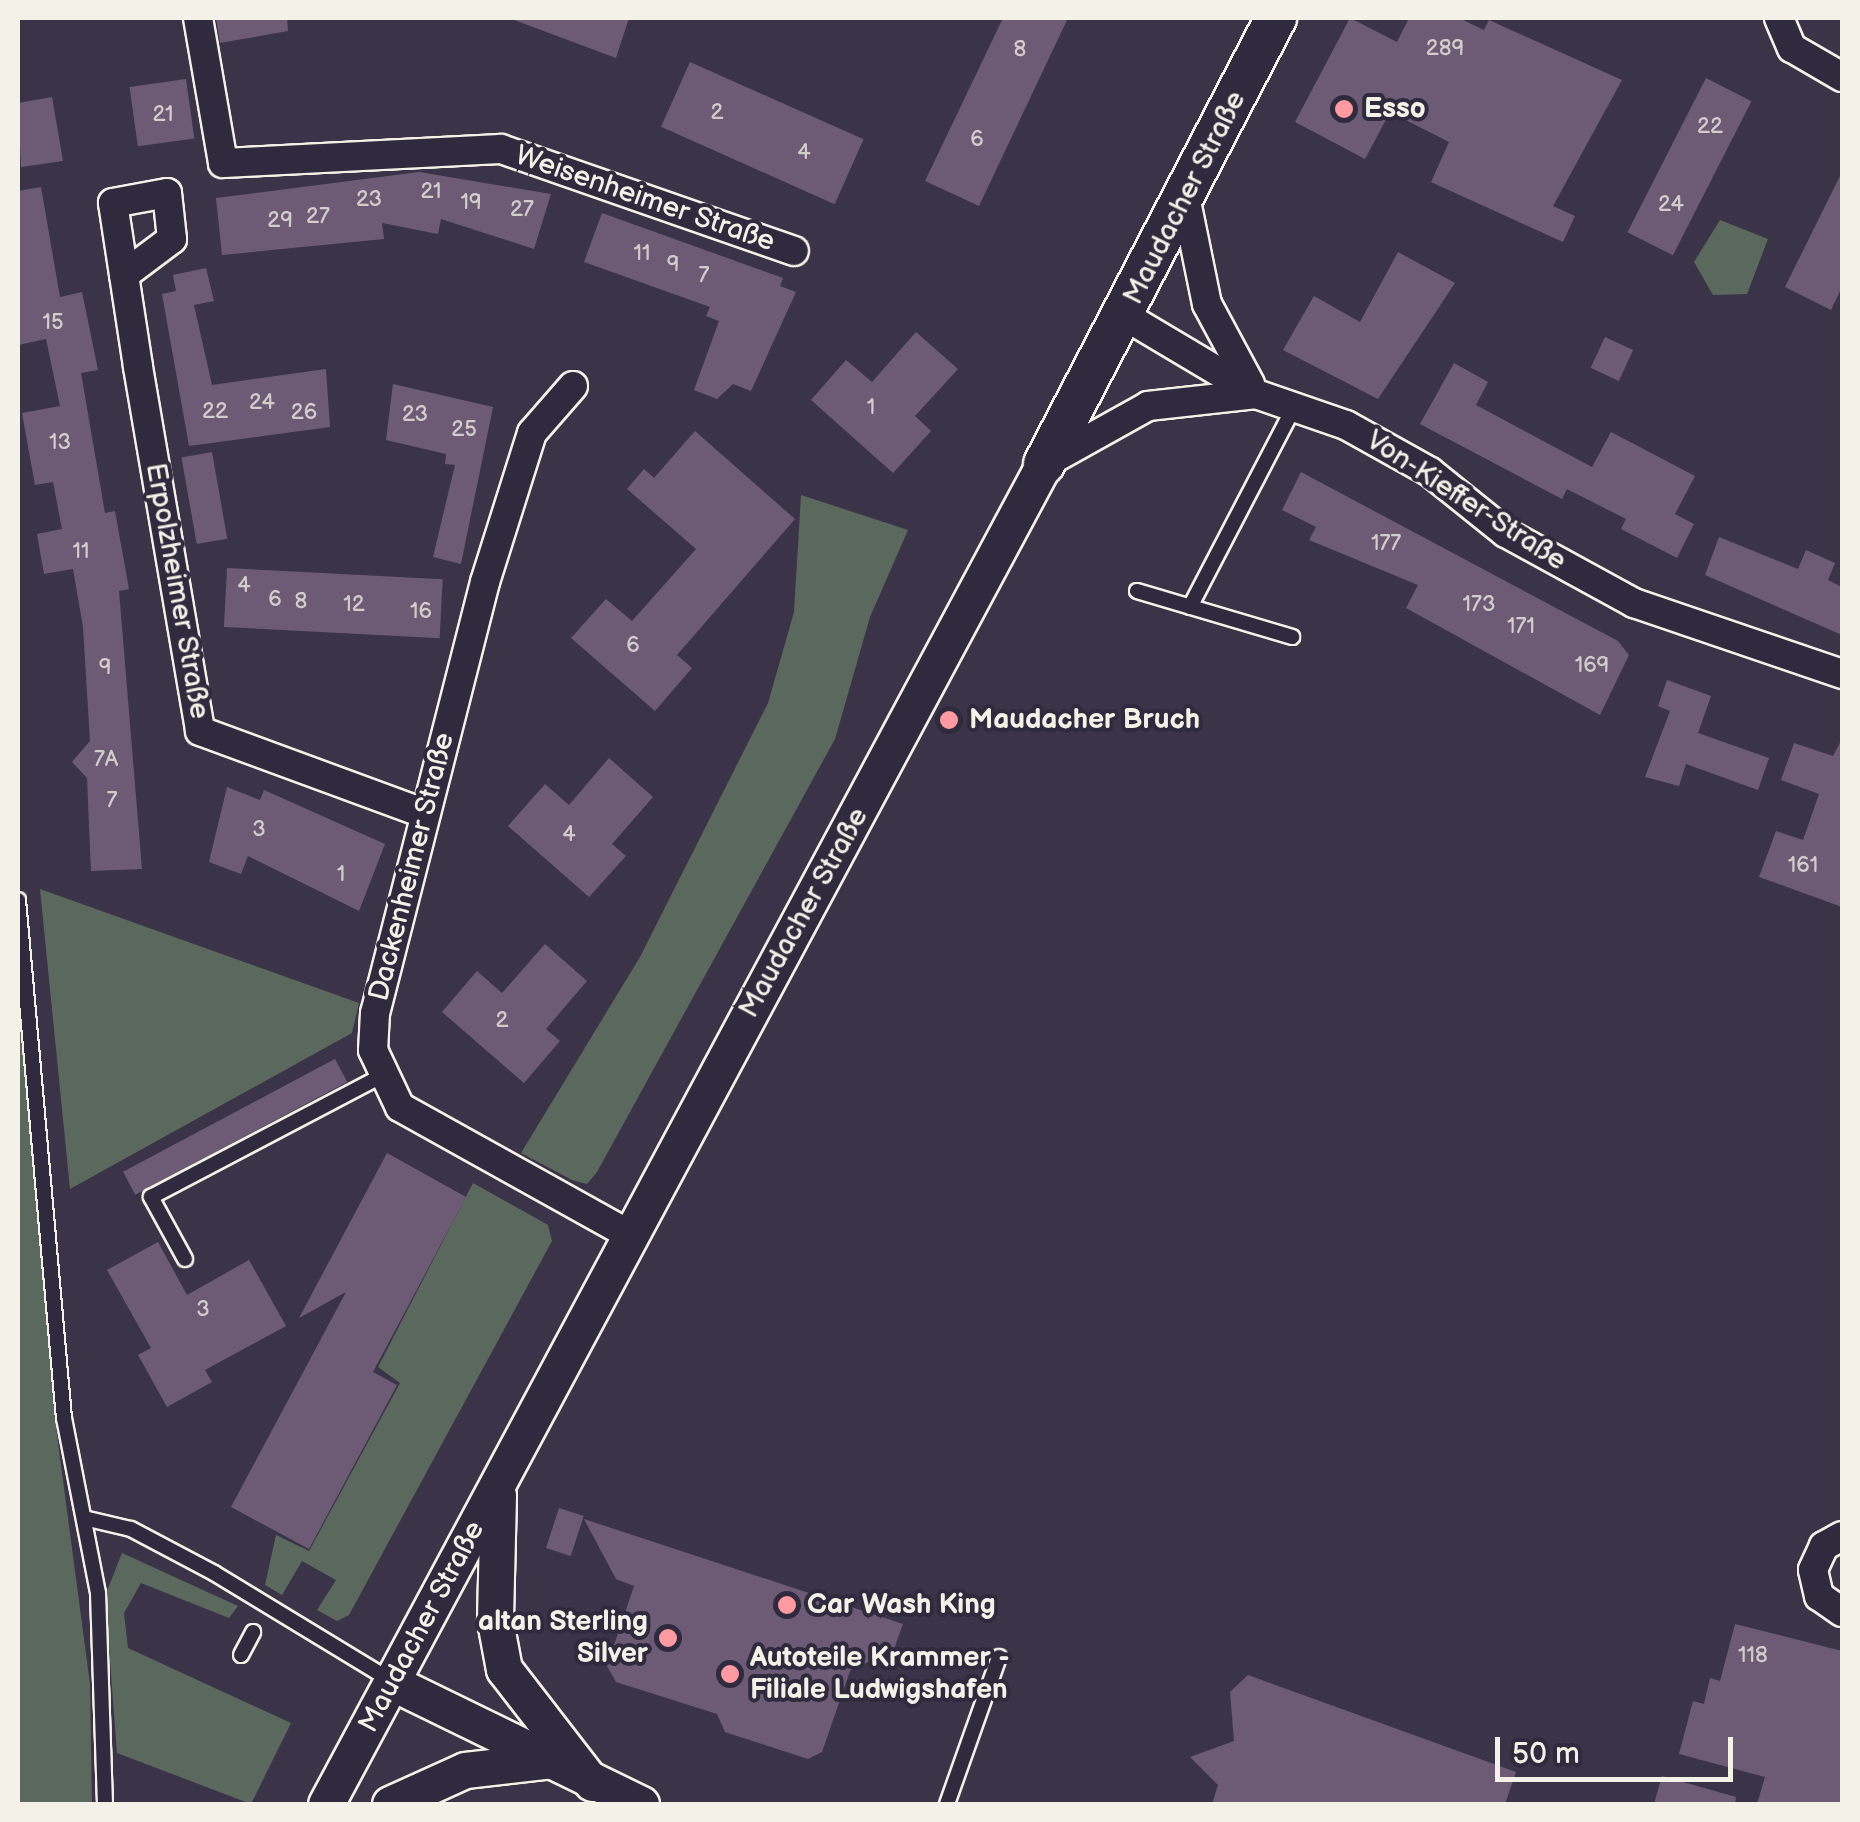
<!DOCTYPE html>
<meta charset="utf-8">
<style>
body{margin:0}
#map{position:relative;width:1860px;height:1822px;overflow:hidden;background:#3b3448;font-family:"Balsamiq Sans",sans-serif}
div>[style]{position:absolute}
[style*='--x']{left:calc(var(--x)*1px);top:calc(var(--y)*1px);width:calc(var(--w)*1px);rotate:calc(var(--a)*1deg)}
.green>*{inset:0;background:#5b685e}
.building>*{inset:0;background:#6d5b75;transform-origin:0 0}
.roads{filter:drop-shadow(2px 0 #f4f1e8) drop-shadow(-2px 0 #f4f1e8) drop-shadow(0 2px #f4f1e8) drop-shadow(0 -2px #f4f1e8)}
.service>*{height:14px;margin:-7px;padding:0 7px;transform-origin:7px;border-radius:7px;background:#2f2a3d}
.minor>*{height:28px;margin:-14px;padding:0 14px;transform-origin:14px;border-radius:14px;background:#2f2a3d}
.tertiary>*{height:35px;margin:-17.5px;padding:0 17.5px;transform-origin:17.5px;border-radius:17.5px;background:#2f2a3d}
.secondary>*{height:40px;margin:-20px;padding:0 20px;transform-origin:20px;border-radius:20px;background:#2f2a3d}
.dots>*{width:28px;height:28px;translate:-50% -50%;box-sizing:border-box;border:5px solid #2f2a3d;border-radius:50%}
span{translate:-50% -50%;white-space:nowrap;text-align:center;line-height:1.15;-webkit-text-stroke:8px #2f2a3d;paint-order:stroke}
.number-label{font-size:22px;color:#d2cccb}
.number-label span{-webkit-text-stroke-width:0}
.poi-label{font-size:28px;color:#f4f1e8;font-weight:700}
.left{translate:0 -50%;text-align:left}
.right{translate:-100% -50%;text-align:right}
.street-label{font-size:28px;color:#f4f1e8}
.frame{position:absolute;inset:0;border:20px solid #f4f1e8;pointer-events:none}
.scale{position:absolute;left:1495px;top:1737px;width:238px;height:45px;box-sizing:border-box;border:5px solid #f4f1e8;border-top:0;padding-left:12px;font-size:30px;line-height:35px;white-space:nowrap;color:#f4f1e8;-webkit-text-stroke:8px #2f2a3d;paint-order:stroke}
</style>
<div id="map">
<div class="green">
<i style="clip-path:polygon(1720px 220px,1768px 239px,1747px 294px,1713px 295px,1694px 262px)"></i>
<i style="clip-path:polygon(801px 495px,908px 530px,870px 617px,835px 739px,597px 1172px,587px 1184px,572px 1180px,521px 1153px,640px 957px,768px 703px,794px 612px)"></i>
<i style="clip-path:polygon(40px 889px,359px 1003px,352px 1033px,70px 1189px)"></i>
<i style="clip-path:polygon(18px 975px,55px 1420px,90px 1684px,92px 1804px,18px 1804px)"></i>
<i style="clip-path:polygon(473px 1183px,548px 1225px,552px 1241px,349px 1615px,337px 1621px,317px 1610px,336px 1580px,302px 1561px,282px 1595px,265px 1585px,276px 1535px,309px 1551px,400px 1383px,378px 1367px)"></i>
<i style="clip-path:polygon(122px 1553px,238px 1606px,229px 1618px,141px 1583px,124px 1613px,128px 1648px,291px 1723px,251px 1804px,117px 1753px,105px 1596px)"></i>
</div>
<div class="building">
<i style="clip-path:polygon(216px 18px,287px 18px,288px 31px,220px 43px)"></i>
<i style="clip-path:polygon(509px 18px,629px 18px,616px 58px)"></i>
<i style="clip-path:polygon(1003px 18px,1068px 18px,979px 206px,925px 181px)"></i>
<i style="clip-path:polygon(1350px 18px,1397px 42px,1409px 18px,1459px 18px,1484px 30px,1489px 20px,1622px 80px,1553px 206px,1575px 216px,1563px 242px,1431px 182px,1449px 142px,1390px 112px,1365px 159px,1295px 122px)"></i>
<i style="left:690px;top:62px;width:190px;height:71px;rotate:24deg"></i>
<i style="left:1706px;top:78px;width:51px;height:173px;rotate:27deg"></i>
<i style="left:186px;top:79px;width:60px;height:57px;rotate:82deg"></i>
<i style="clip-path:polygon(52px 97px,63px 161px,21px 167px,18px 103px)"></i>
<i style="clip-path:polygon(419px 172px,551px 194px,534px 249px,441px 219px,438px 234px,382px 223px,384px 239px,222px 255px,216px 198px)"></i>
<i style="clip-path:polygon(1842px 172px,1842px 287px,1831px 310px,1785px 287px)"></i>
<i style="clip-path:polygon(41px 187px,60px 297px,82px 292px,98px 370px,81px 373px,105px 513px,115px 511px,129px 589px,119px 591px,142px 869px,91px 871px,87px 778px,72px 762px,90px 741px,83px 627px,73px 569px,44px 574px,37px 534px,62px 529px,53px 482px,35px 485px,22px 413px,60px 406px,46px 339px,18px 345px,18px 191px)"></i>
<i style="clip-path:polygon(602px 213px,783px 278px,780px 286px,796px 292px,751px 391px,733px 384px,717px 399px,694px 390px,719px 321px,706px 316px,710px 307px,584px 262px)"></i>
<i style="clip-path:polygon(1398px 252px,1455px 283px,1378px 399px,1283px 350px,1314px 296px,1360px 322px)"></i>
<i style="clip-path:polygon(206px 268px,214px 301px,194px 305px,212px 385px,326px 369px,330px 427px,189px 446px,162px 294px,176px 291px,173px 275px)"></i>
<i style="clip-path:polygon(916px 332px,958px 369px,915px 416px,931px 431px,893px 473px,811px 400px,846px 360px,872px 382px)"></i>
<i style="left:1605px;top:337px;width:31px;height:34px;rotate:25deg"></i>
<i style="clip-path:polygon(1454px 363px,1488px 382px,1476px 405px,1592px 467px,1611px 432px,1695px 476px,1675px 514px,1694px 524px,1677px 558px,1621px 529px,1626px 519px,1567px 489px,1562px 499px,1420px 424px)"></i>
<i style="clip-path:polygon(393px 384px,493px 407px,461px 564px,433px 557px,455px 465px,445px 464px,446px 454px,386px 440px)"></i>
<i style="clip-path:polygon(695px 431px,795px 519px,677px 655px,692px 668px,655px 711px,571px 638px,606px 599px,632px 621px,696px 549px,627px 489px,644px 469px,654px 478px)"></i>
<i style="left:212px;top:452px;width:88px;height:31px;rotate:80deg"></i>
<i style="clip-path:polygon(1301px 472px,1618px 641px,1629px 655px,1600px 715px,1406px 608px,1418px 585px,1309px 540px,1316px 527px,1282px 510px)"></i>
<i style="clip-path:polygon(1719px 537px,1798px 569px,1806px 550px,1835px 563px,1828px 580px,1842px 587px,1842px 635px,1705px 575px)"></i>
<i style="left:227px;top:568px;width:216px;height:59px;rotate:3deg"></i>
<i style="clip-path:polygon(1667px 680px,1711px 696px,1698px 733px,1769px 758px,1758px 790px,1686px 764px,1679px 786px,1645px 777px,1670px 711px,1658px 706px)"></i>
<i style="clip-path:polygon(1842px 739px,1842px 907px,1759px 877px,1776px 831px,1803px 840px,1819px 794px,1781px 780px,1794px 743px,1833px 756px)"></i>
<i style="clip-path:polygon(609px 758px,653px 797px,612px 844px,626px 856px,589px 897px,508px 826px,545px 784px,569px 805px)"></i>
<i style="clip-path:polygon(227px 787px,260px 800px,264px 790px,385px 844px,359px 911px,248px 856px,241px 874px,209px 862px)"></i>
<i style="clip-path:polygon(545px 944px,587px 981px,546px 1029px,560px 1041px,524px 1083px,442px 1012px,477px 971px,502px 993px)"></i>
<i style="left:335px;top:1059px;width:26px;height:240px;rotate:62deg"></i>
<i style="clip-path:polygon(387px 1153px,466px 1197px,373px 1372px,397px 1385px,309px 1549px,231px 1507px,346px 1292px,299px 1318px)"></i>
<i style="clip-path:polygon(158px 1242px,187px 1295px,249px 1260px,286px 1326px,205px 1370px,212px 1382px,167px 1407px,138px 1355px,151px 1348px,107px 1270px)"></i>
<i style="left:559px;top:1508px;width:26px;height:42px;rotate:18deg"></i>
<i style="clip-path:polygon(584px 1519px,903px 1624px,894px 1649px,850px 1671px,822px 1752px,808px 1759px,725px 1732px,717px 1714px,616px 1682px,607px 1666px,634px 1586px,616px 1579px)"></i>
<i style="clip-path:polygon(1735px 1624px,1842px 1651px,1842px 1804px,1757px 1804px,1765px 1777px,1679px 1754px,1693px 1701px,1704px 1704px,1710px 1678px,1720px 1681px)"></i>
<i style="clip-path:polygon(1248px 1675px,1516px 1772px,1505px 1804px,1212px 1804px,1218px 1785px,1190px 1757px,1234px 1741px,1230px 1692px)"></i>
<i style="clip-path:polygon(1662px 1776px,1736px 1797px,1735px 1804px,1654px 1804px)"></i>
</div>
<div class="roads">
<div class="service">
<i style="--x:1137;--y:591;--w:162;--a:16.5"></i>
<i style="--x:1190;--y:607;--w:221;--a:-62.5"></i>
<i style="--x:18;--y:900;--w:520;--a:84.93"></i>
<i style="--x:64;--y:1418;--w:178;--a:79"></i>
<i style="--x:98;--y:1593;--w:211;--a:88.1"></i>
<i style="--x:185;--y:1259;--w:71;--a:-118.7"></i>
<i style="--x:151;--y:1197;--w:260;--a:-27.7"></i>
<i style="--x:84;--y:1518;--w:48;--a:13.2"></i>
<i style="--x:131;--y:1529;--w:94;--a:27.9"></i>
<i style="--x:214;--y:1573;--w:210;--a:31.3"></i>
<i style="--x:241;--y:1655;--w:26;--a:-62"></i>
<i style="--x:947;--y:1804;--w:156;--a:-70.5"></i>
</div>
<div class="minor">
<i style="--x:198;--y:18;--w:147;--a:80.2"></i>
<i style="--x:223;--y:163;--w:278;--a:-2.9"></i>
<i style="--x:501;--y:149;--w:310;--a:19.2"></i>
<i style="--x:1779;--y:18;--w:33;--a:67"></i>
<i style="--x:1792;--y:48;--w:58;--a:30.1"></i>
<i style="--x:1186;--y:201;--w:105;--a:78.5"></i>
<i style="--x:1207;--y:304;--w:91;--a:61.7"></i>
<i style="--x:124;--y:275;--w:60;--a:-36.9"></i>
<i style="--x:172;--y:239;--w:46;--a:-96.2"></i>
<i style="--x:167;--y:193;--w:55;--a:169.5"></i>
<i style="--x:113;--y:203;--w:166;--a:81.3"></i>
<i style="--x:138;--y:367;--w:369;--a:80.3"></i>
<i style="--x:200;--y:731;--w:240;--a:20.2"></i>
<i style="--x:1125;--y:316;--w:152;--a:30.8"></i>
<i style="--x:1256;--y:394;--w:95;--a:19"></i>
<i style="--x:1346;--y:425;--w:96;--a:29.2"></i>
<i style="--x:1430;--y:472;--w:97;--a:38.8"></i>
<i style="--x:1506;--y:533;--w:146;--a:28.7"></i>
<i style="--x:1634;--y:603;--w:220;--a:18.8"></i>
<i style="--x:573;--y:386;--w:62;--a:131.1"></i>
<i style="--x:532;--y:433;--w:156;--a:107.5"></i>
<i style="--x:485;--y:582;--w:445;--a:104.3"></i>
<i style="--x:375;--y:1013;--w:37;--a:93"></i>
<i style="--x:373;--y:1050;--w:63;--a:64.7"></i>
<i style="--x:400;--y:1107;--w:261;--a:29.1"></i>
<i style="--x:1044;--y:464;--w:119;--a:-29.1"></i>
<i style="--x:1148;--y:406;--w:109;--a:-6.3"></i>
<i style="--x:1842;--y:1536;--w:21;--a:151"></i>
<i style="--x:1824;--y:1546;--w:26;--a:115"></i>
<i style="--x:1813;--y:1570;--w:27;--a:77"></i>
<i style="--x:1819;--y:1596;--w:28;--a:35"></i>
</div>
<div class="tertiary">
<i style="--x:498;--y:1495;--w:126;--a:91.4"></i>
<i style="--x:495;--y:1621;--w:49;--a:79.4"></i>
<i style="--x:504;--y:1669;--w:144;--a:52.3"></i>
<i style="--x:393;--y:1683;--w:276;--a:26"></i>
<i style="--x:326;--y:1804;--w:1520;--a:-61.82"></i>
<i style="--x:390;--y:1804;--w:82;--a:-24.4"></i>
<i style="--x:465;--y:1770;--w:81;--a:-6.4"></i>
</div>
<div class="secondary">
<i style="--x:1044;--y:464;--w:503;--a:-62.52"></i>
</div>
</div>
<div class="dots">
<i style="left:1344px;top:109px;background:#ff9aa2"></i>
<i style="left:949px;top:720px;background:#ff9aa2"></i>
<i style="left:787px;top:1605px;background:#ff9aa2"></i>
<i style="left:668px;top:1638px;background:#ff9aa2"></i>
<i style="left:730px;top:1674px;background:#ff9aa2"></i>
</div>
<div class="number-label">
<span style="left:1445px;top:49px">289</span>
<span style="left:1020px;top:50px">8</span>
<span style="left:717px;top:113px">2</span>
<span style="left:163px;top:115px">21</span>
<span style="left:1710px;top:127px">22</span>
<span style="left:977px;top:140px">6</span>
<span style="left:804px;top:153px">4</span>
<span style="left:431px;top:192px">21</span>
<span style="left:369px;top:200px">23</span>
<span style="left:471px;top:203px">19</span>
<span style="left:1671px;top:205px">24</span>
<span style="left:522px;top:210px">27</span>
<span style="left:318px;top:217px">27</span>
<span style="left:280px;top:221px">29</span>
<span style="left:642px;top:254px">11</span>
<span style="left:673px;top:265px">9</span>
<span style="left:704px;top:276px">7</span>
<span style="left:53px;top:323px">15</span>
<span style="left:262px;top:403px">24</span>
<span style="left:871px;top:408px">1</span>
<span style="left:215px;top:412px">22</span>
<span style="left:304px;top:413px">26</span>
<span style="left:415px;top:415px">23</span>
<span style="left:464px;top:430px">25</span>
<span style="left:60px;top:443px">13</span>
<span style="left:1386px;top:544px">177</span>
<span style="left:81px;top:552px">11</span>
<span style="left:244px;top:586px">4</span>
<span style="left:275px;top:600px">6</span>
<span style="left:301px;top:602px">8</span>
<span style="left:354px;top:605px">12</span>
<span style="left:1479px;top:605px">173</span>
<span style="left:421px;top:612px">16</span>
<span style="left:1521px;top:627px">171</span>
<span style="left:633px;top:646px">6</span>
<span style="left:1592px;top:666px">169</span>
<span style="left:105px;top:668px">9</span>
<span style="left:106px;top:760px">7A</span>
<span style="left:112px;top:801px">7</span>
<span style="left:259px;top:830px">3</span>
<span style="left:569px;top:835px">4</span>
<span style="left:1803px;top:866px">161</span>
<span style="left:341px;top:875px">1</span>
<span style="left:502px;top:1021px">2</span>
<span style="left:203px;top:1310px">3</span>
<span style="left:1753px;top:1656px">118</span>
</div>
<div class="poi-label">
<span class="left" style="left:1364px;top:109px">Esso</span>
<span class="left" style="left:969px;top:720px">Maudacher Bruch</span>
<span class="left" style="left:807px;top:1605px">Car Wash King</span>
<span class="right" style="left:648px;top:1638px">altan Sterling<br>Silver</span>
<span class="left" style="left:750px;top:1674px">Autoteile Krammer -<br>Filiale Ludwigshafen</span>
</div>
<div class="street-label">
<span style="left:1185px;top:198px;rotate:-63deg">Maudacher Straße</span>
<span style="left:645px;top:199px;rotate:19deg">Weisenheimer Straße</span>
<span style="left:1466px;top:501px;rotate:33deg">Von-Kieffer-Straße</span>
<span style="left:177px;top:591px;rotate:80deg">Erpolzheimer Straße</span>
<span style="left:412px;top:867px;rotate:-76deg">Dackenheimer Straße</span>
<span style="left:804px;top:913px;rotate:-61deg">Maudacher Straße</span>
<span style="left:422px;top:1627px;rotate:-62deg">Maudacher Straße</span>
</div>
<div class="frame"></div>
<div class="scale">50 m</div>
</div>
